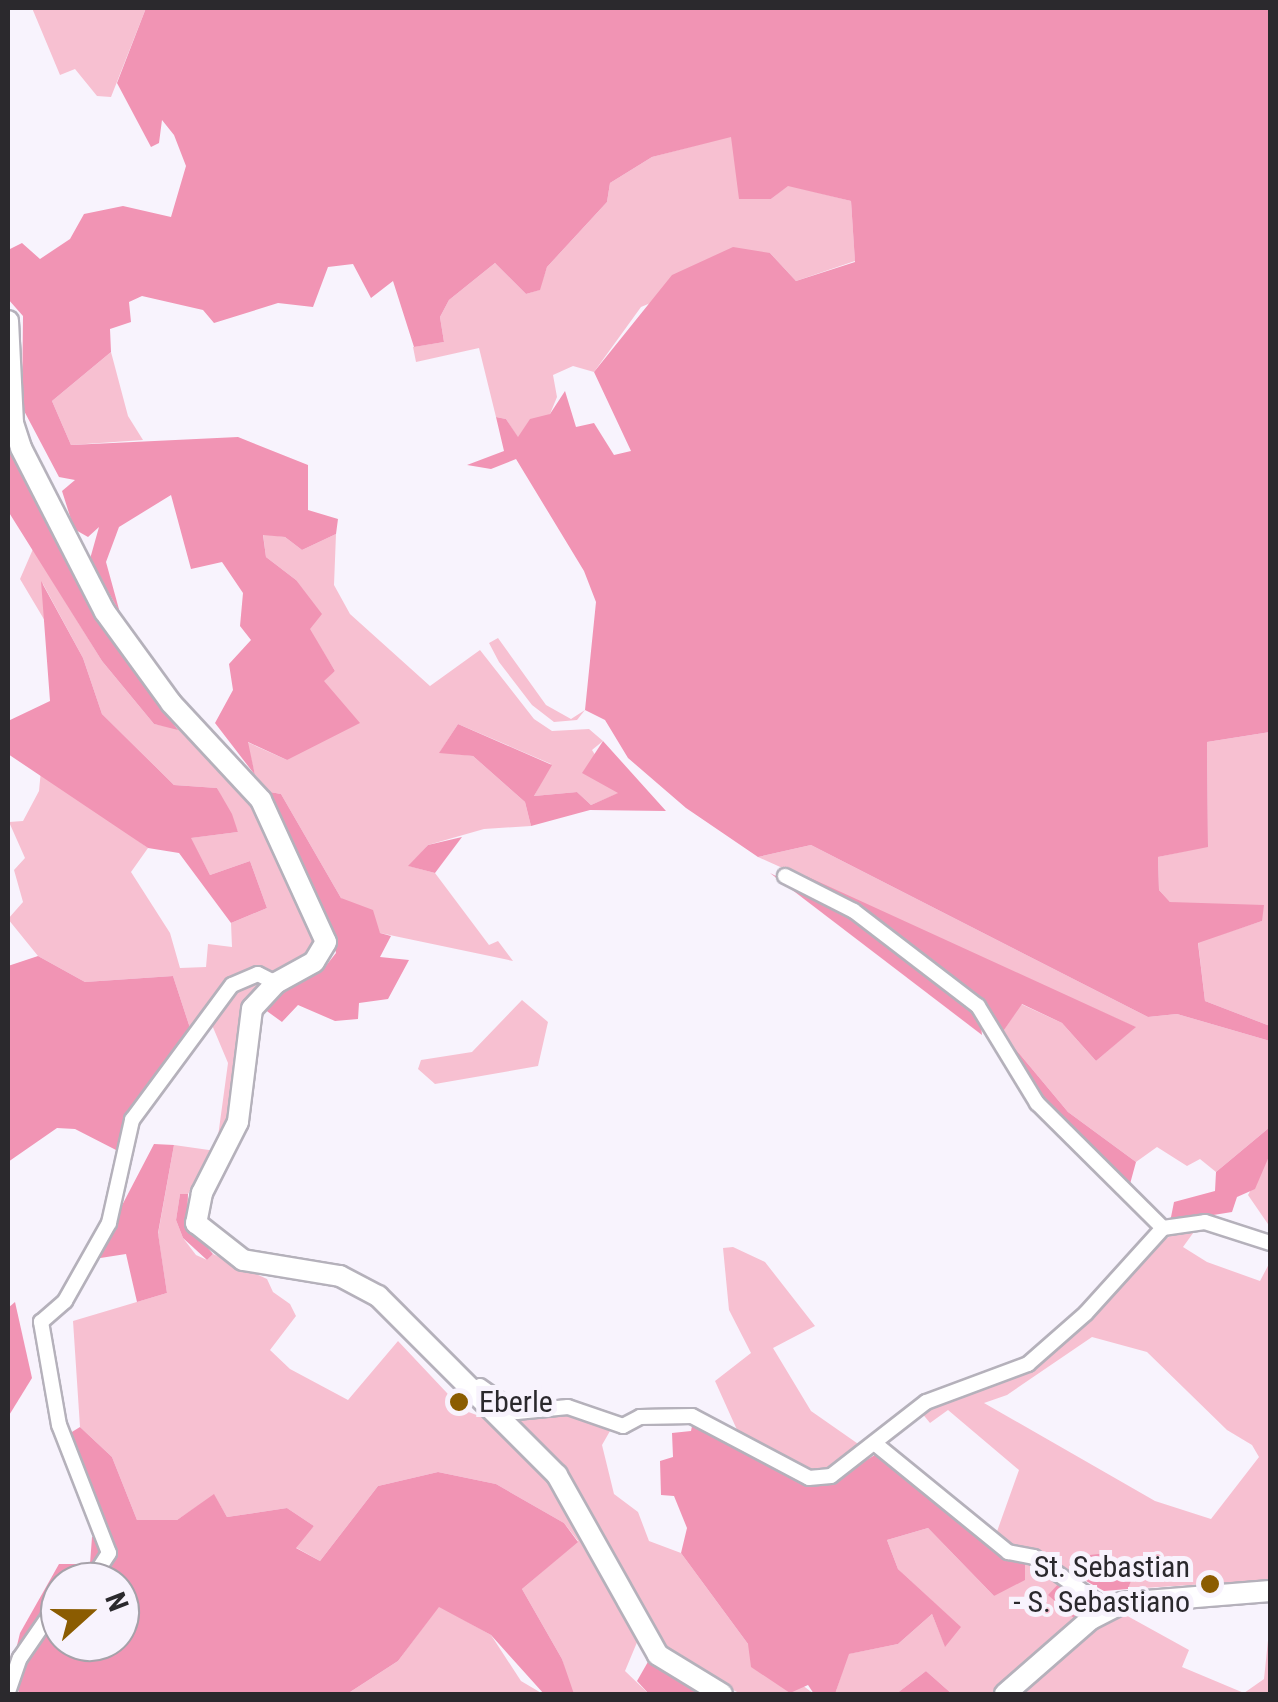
<!DOCTYPE html>
<style>
body{margin:0}
#map{position:relative;width:1278px;height:1702px;overflow:hidden;background:#f8f3fd;font-family:"Roboto Condensed",sans-serif}
div>[style]{position:absolute}
[style*='--x']{left:calc(var(--x)*1px);top:calc(var(--y)*1px);width:calc(var(--w)*1px);rotate:calc(var(--a)*1deg)}
.green>*{inset:0;background:#f7c0d1}
.forest>*{inset:0;background:#f194b4}
.roads{filter:drop-shadow(2px 0 #b5b1bb) drop-shadow(-2px 0 #b5b1bb) drop-shadow(0 2px #b5b1bb) drop-shadow(0 -2px #b5b1bb)}
.street>*{height:14px;margin:-7px;padding:0 7px;transform-origin:7px;border-radius:7px;background:#fff}
.secondary>*{height:20px;margin:-10px;padding:0 10px;transform-origin:10px;border-radius:10px;background:#fff}
.dots>*{width:28px;height:28px;translate:-50% -50%;box-sizing:border-box;border:5px solid #f8f3fd;border-radius:50%}
span{translate:-50% -50%;white-space:nowrap;text-align:center;line-height:1.15;-webkit-text-stroke:10px #f8f3fd;paint-order:stroke}
.poi-label{font-size:30px;color:#2b292d}
.left{translate:0 -50%;text-align:left}
.right{translate:-100% -50%;text-align:right}
.frame{position:absolute;inset:0;border:10px solid #2b292d;pointer-events:none}
.north{position:absolute;left:40px;top:1562px;width:100px;height:100px;box-sizing:border-box;background:#f8f3fd;border:2px solid #a6a2aa;border-radius:50%;rotate:69deg;font-size:28px;font-weight:700;line-height:40px;text-align:center;color:#2b292d}
.north::after{content:'';display:block;margin:auto;width:35px;height:45px;background:#8b5c01;clip-path:polygon(50% 0,100% 100%,50% 72%,0 100%)}
</style>
<div id="map">
<div class="green">
<i style="clip-path:polygon(32px 8px,146px 8px,111px 97px,97px 96px,75px 69px,60px 75px)"></i>
<i style="clip-path:polygon(731px 136px,771px 199px,788px 185px,851px 201px,855px 261px,796px 281px,770px 253px,641px 307px,594px 372px,573px 366px,553px 375px,557px 397px,550px 414px,518px 438px,506px 419px,496px 417px,479px 348px,416px 362px,413px 347px,444px 342px,440px 317px,449px 300px,495px 263px,526px 294px,539px 290px,547px 267px,607px 202px,610px 183px,652px 157px)"></i>
<i style="clip-path:polygon(111px 352px,128px 416px,143px 440px,71px 445px,52px 401px)"></i>
<i style="clip-path:polygon(263px 534px,285px 537px,302px 550px,336px 534px,334px 585px,350px 614px,430px 686px,480px 650px,534px 719px,552px 731px,589px 729px,603px 741px,592px 750px,619px 793px,591px 805px,577px 792px,534px 796px,551px 764px,458px 724px,440px 752px,473px 756px,525px 802px,531px 826px,484px 829px,428px 845px,409px 866px,435px 873px,489px 945px,498px 941px,513px 961px,380px 933px,341px 898px,281px 794px,270px 792px,255px 775px,247px 742px,287px 760px,323px 680px,335px 671px,309px 629px,296px 580px,266px 557px)"></i>
<i style="clip-path:polygon(33px 549px,102px 661px,154px 724px,185px 730px,255px 802px,315px 935px,311px 952px,261px 982px,241px 1013px,231px 1114px,225px 1136px,216px 1152px,201px 1174px,188px 1194px,180px 1194px,176px 1220px,183px 1238px,196px 1255px,207px 1260px,213px 1254px,267px 1279px,273px 1292px,290px 1304px,296px 1316px,270px 1350px,290px 1369px,348px 1400px,398px 1341px,463px 1410px,482px 1417px,527px 1456px,565px 1504px,638px 1640px,625px 1671px,649px 1694px,571px 1692px,562px 1659px,522px 1589px,578px 1541px,564px 1523px,496px 1484px,438px 1472px,378px 1486px,320px 1561px,295px 1547px,314px 1526px,287px 1508px,227px 1517px,214px 1495px,177px 1520px,137px 1520px,112px 1457px,80px 1427px,73px 1321px,167px 1293px,158px 1234px,174px 1145px,216px 1151px,228px 1063px,212px 1025px,190px 1028px,173px 976px,85px 982px,38px 956px,8px 919px,23px 902px,14px 870px,25px 858px,9px 822px,23px 821px,39px 791px,41px 770px,148px 848px,131px 872px,170px 933px,180px 968px,206px 967px,208px 944px,232px 947px,231px 923px,267px 908px,250px 861px,210px 875px,190px 838px,238px 832px,217px 788px,174px 785px,102px 714px,83px 658px,43px 584px,45px 621px,20px 579px)"></i>
<i style="clip-path:polygon(498px 638px,546px 705px,571px 719px,585px 710px,577px 720px,554px 722px,532px 705px,499px 662px,489px 643px)"></i>
<i style="clip-path:polygon(1270px 732px,1270px 1026px,1205px 1001px,1198px 942px,1262px 921px,1170px 902px,1159px 890px,1158px 857px,1208px 846px,1207px 742px)"></i>
<i style="clip-path:polygon(811px 845px,1148px 1017px,1177px 1014px,1270px 1041px,1270px 1127px,1216px 1172px,1200px 1159px,1187px 1166px,1157px 1147px,1136px 1162px,1068px 1112px,1002px 1033px,1021px 1004px,1062px 1023px,1096px 1061px,1135px 1027px,758px 857px)"></i>
<i style="clip-path:polygon(522px 1000px,548px 1022px,538px 1066px,435px 1084px,418px 1069px,421px 1060px,472px 1052px)"></i>
<i style="clip-path:polygon(1270px 1154px,1270px 1227px,1248px 1195px)"></i>
<i style="clip-path:polygon(evenodd,1196px 1229px,1183px 1247px,1207px 1262px,1260px 1281px,1270px 1262px,1270px 1580px,1128px 1589px,1133px 1573px,1090px 1555px,1077px 1576px,995px 1537px,1019px 1470px,948px 1410px,930px 1423px,921px 1412px,1031px 1367px,1150px 1249px,1178px 1231px,1196px 1229px,1092px 1337px,1147px 1352px,1227px 1430px,1252px 1445px,1259px 1457px,1211px 1519px,1155px 1501px,984px 1403px,1007px 1395px,1092px 1337px)"></i>
<i style="clip-path:polygon(733px 1247px,765px 1262px,815px 1326px,773px 1348px,811px 1411px,864px 1448px,824px 1473px,809px 1473px,738px 1432px,715px 1381px,751px 1353px,729px 1310px,723px 1248px)"></i>
<i style="clip-path:polygon(567px 1412px,610px 1431px,602px 1445px,614px 1494px,638px 1512px,649px 1541px,681px 1553px,748px 1644px,814px 1694px,741px 1694px,666px 1655px,506px 1416px)"></i>
<i style="clip-path:polygon(928px 1528px,994px 1596px,1025px 1559px,1063px 1579px,1076px 1620px,996px 1694px,952px 1694px,926px 1671px,896px 1694px,835px 1694px,848px 1654px,898px 1644px,932px 1614px,945px 1646px,960px 1627px,898px 1569px,887px 1540px)"></i>
<i style="clip-path:polygon(439px 1606px,491px 1635px,521px 1681px,543px 1694px,347px 1694px,398px 1661px)"></i>
<i style="clip-path:polygon(1122px 1613px,1189px 1650px,1182px 1667px,1244px 1693px,1264px 1679px,1270px 1621px,1270px 1694px,1014px 1694px,1086px 1631px)"></i>
</div>
<div class="forest">
<i style="clip-path:polygon(146px 8px,1270px 8px,1270px 732px,1207px 742px,1208px 847px,1158px 857px,1159px 890px,1170px 902px,1264px 905px,1262px 921px,1198px 943px,1205px 1001px,1270px 1026px,1270px 1041px,1177px 1014px,1148px 1017px,811px 845px,758px 857px,686px 808px,628px 758px,605px 720px,585px 710px,596px 602px,584px 571px,516px 459px,491px 469px,467px 465px,504px 451px,496px 417px,506px 419px,518px 437px,530px 419px,550px 414px,565px 391px,576px 427px,594px 423px,614px 455px,631px 451px,594px 372px,672px 275px,733px 247px,770px 253px,796px 281px,855px 262px,851px 201px,788px 186px,771px 199px,739px 199px,731px 137px,652px 157px,610px 183px,607px 202px,547px 267px,540px 290px,526px 294px,495px 263px,449px 300px,440px 317px,444px 342px,414px 347px,393px 281px,371px 298px,353px 264px,328px 267px,313px 307px,278px 303px,214px 323px,203px 310px,142px 296px,129px 302px,131px 322px,110px 329px,111px 352px,52px 401px,71px 445px,238px 437px,308px 465px,308px 510px,338px 519px,336px 534px,302px 550px,285px 537px,263px 535px,266px 557px,296px 580px,322px 614px,310px 629px,335px 671px,324px 681px,360px 723px,287px 760px,248px 742px,255px 775px,215px 723px,233px 690px,229px 664px,251px 640px,240px 626px,243px 593px,222px 562px,191px 569px,171px 495px,119px 527px,106px 562px,120px 613px,90px 559px,99px 527px,88px 537px,74px 529px,62px 491px,75px 480px,59px 477px,22px 407px,23px 316px,8px 299px,8px 250px,22px 243px,40px 259px,70px 239px,84px 214px,123px 206px,171px 217px,186px 166px,174px 135px,162px 120px,159px 143px,151px 147px,117px 83px)"></i>
<i style="clip-path:polygon(8px 436px,125px 657px,178px 730px,154px 724px,102px 661px,8px 511px)"></i>
<i style="clip-path:polygon(41px 581px,83px 658px,102px 714px,174px 785px,217px 788px,232px 814px,238px 832px,191px 838px,210px 875px,250px 861px,267px 908px,231px 923px,179px 853px,148px 848px,8px 754px,8px 721px,50px 701px)"></i>
<i style="clip-path:polygon(458px 724px,552px 765px,534px 796px,577px 792px,591px 805px,618px 793px,582px 773px,603px 741px,666px 811px,590px 810px,531px 826px,525px 802px,473px 756px,439px 753px)"></i>
<i style="clip-path:polygon(270px 792px,281px 794px,341px 898px,373px 910px,380px 933px,391px 936px,380px 957px,409px 960px,388px 999px,359px 1003px,358px 1019px,335px 1021px,298px 1005px,282px 1022px,264px 1009px,285px 988px,321px 972px,336px 953px,328px 919px)"></i>
<i style="clip-path:polygon(462px 837px,435px 873px,408px 866px,428px 845px)"></i>
<i style="clip-path:polygon(770px 873px,848px 913px,938px 979px,980px 1017px,982px 1035px)"></i>
<i style="clip-path:polygon(806px 876px,1136px 1027px,1096px 1061px,1062px 1023px,1022px 1004px,1002px 1033px,1068px 1112px,1136px 1162px,1130px 1184px,1040px 1097px,981px 1003px,800px 880px)"></i>
<i style="clip-path:polygon(38px 956px,85px 982px,173px 976px,190px 1028px,126px 1121px,116px 1150px,75px 1129px,57px 1128px,8px 1162px,8px 966px)"></i>
<i style="clip-path:polygon(1270px 1127px,1270px 1154px,1255px 1189px,1237px 1197px,1232px 1212px,1170px 1222px,1174px 1202px,1215px 1191px,1216px 1172px)"></i>
<i style="clip-path:polygon(154px 1144px,174px 1145px,158px 1233px,167px 1293px,137px 1302px,126px 1254px,94px 1259px)"></i>
<i style="clip-path:polygon(180px 1194px,188px 1194px,187px 1224px,213px 1254px,207px 1260px,183px 1238px,176px 1220px)"></i>
<i style="clip-path:polygon(15px 1302px,32px 1378px,8px 1417px,8px 1308px)"></i>
<i style="clip-path:polygon(693px 1421px,808px 1485px,829px 1483px,878px 1453px,1025px 1559px,1025px 1580px,994px 1596px,928px 1528px,887px 1540px,898px 1569px,961px 1627px,945px 1647px,932px 1614px,898px 1644px,849px 1654px,835px 1694px,814px 1694px,808px 1685px,790px 1693px,751px 1667px,748px 1644px,681px 1553px,687px 1528px,674px 1496px,661px 1495px,660px 1461px,673px 1457px,672px 1433px,691px 1431px)"></i>
<i style="clip-path:polygon(evenodd,80px 1427px,112px 1457px,137px 1520px,177px 1520px,214px 1494px,227px 1517px,287px 1508px,314px 1526px,296px 1548px,320px 1561px,378px 1486px,438px 1472px,496px 1484px,564px 1523px,578px 1542px,522px 1589px,562px 1659px,574px 1694px,544px 1694px,491px 1635px,439px 1607px,398px 1661px,347px 1694px,19px 1694px,13px 1662px,20px 1633px,59px 1564px,90px 1564px,92px 1537px,105px 1531px,67px 1435px,80px 1427px,60px 1582px,120px 1582px,120px 1642px,60px 1642px,60px 1582px)"></i>
<i style="clip-path:polygon(1107px 1553px,1134px 1573px,1128px 1589px,1104px 1591px,1077px 1576px,1090px 1555px)"></i>
<i style="clip-path:polygon(1063px 1579px,1095px 1604px,1076px 1620px,1048px 1595px)"></i>
<i style="clip-path:polygon(649px 1660px,668px 1672px,709px 1694px,649px 1694px,637px 1681px)"></i>
<i style="clip-path:polygon(926px 1671px,952px 1694px,896px 1694px)"></i>
</div>
<div class="roads">
<div class="street">
<i style="--x:785;--y:876;--w:77;--a:26.9"></i>
<i style="--x:854;--y:911;--w:156;--a:37.5"></i>
<i style="--x:978;--y:1006;--w:114;--a:58.7"></i>
<i style="--x:1037;--y:1103;--w:177;--a:44.8"></i>
<i style="--x:480;--y:1386;--w:45;--a:35.1"></i>
<i style="--x:517;--y:1412;--w:51;--a:-5.6"></i>
<i style="--x:568;--y:1407;--w:58;--a:19.1"></i>
<i style="--x:623;--y:1426;--w:19;--a:-28"></i>
<i style="--x:640;--y:1417;--w:52;--a:-1.1"></i>
<i style="--x:692;--y:1416;--w:132;--a:27.9"></i>
<i style="--x:809;--y:1478;--w:22;--a:-5"></i>
<i style="--x:831;--y:1476;--w:120;--a:-37.9"></i>
<i style="--x:926;--y:1402;--w:109;--a:-20.4"></i>
<i style="--x:1028;--y:1364;--w:77;--a:-41.3"></i>
<i style="--x:1086;--y:1313;--w:115;--a:-47.8"></i>
<i style="--x:1163;--y:1228;--w:42;--a:-8.1"></i>
<i style="--x:1205;--y:1222;--w:68;--a:17.9"></i>
<i style="--x:878;--y:1446;--w:168;--a:39.2"></i>
<i style="--x:1008;--y:1552;--w:26;--a:11"></i>
<i style="--x:1034;--y:1557;--w:90;--a:35.1"></i>
<i style="--x:76;--y:1582;--w:22;--a:-24"></i>
<i style="--x:96;--y:1573;--w:24;--a:-57"></i>
<i style="--x:109;--y:1553;--w:137;--a:-111.3"></i>
<i style="--x:59;--y:1425;--w:105;--a:-99.9"></i>
<i style="--x:41;--y:1322;--w:32;--a:-41"></i>
<i style="--x:65;--y:1301;--w:90;--a:-60.6"></i>
<i style="--x:109;--y:1223;--w:106;--a:-77.4"></i>
<i style="--x:132;--y:1120;--w:168;--a:-53.5"></i>
<i style="--x:232;--y:985;--w:28;--a:-23"></i>
<i style="--x:258;--y:974;--w:20;--a:27"></i>
<i style="--x:8;--y:1692;--w:36;--a:-71"></i>
<i style="--x:20;--y:1658;--w:70;--a:-55.4"></i>
</div>
<div class="secondary">
<i style="--x:8;--y:321;--w:102;--a:87.2"></i>
<i style="--x:13;--y:423;--w:26;--a:72"></i>
<i style="--x:21;--y:448;--w:184;--a:62.9"></i>
<i style="--x:105;--y:612;--w:112;--a:54"></i>
<i style="--x:171;--y:703;--w:132;--a:47.1"></i>
<i style="--x:261;--y:800;--w:156;--a:65.4"></i>
<i style="--x:326;--y:942;--w:23;--a:121"></i>
<i style="--x:314;--y:962;--w:43;--a:151.1"></i>
<i style="--x:276;--y:983;--w:35;--a:133"></i>
<i style="--x:252;--y:1009;--w:114;--a:97.1"></i>
<i style="--x:238;--y:1122;--w:80;--a:116.9"></i>
<i style="--x:202;--y:1193;--w:31;--a:101"></i>
<i style="--x:196;--y:1223;--w:60;--a:38.2"></i>
<i style="--x:243;--y:1260;--w:98;--a:9.4"></i>
<i style="--x:340;--y:1276;--w:43;--a:27.8"></i>
<i style="--x:378;--y:1296;--w:253;--a:45"></i>
<i style="--x:557;--y:1475;--w:206;--a:60.7"></i>
<i style="--x:658;--y:1655;--w:75;--a:31.4"></i>
<i style="--x:1005;--y:1694;--w:114;--a:-41.1"></i>
<i style="--x:1091;--y:1619;--w:35;--a:-27"></i>
<i style="--x:1122;--y:1603;--w:148;--a:-4.6"></i>
</div>
</div>
<div class="dots">
<i style="left:459px;top:1402px;background:#8b5c01"></i>
<i style="left:1210px;top:1584px;background:#8b5c01"></i>
</div>
<div class="poi-label">
<span class="left" style="left:479px;top:1402px">Eberle</span>
<span class="right" style="left:1190px;top:1584px">St. Sebastian<br>- S. Sebastiano</span>
</div>
<div class="frame"></div>
<div class="north">N</div>
</div>
